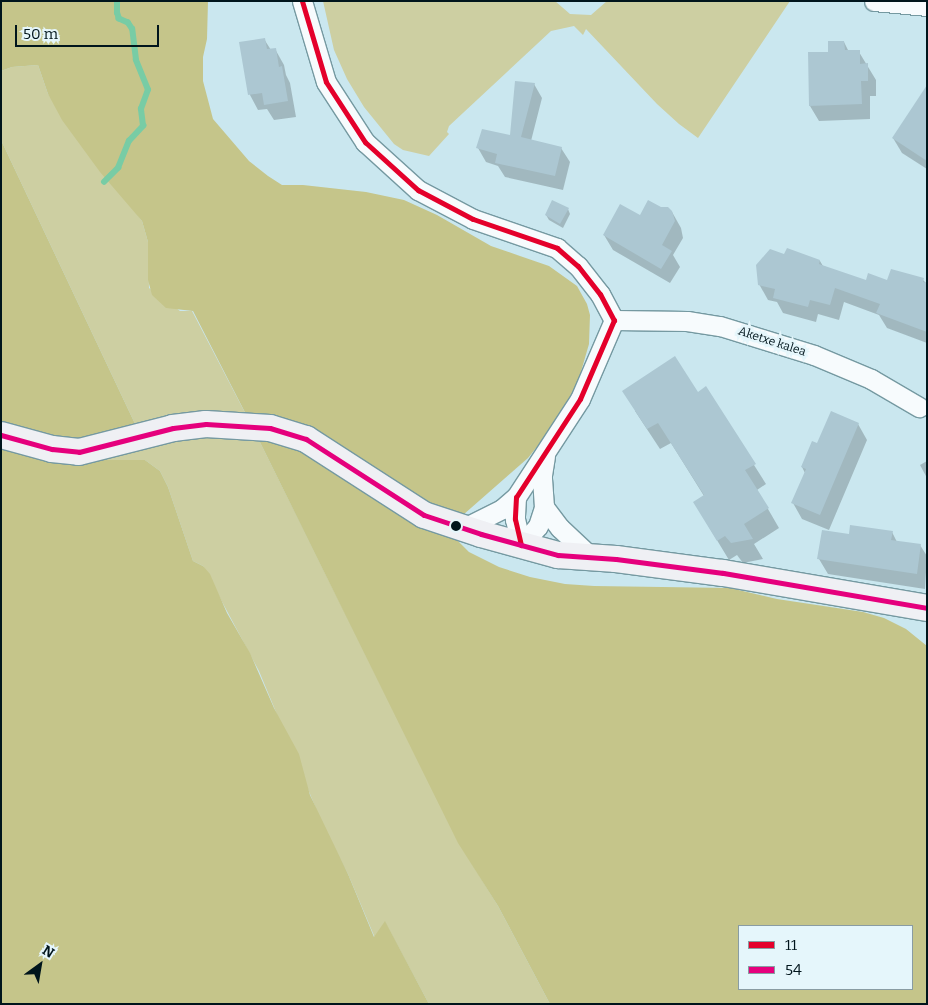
<!DOCTYPE html>
<style>
body{margin:0}
#map{position:relative;width:928px;height:1005px;overflow:hidden;background:#cae7ef;font-family:Bitter,serif}
div>[style]{position:absolute}
[style*='--x']{left:calc(var(--x)*1px);top:calc(var(--y)*1px);width:calc(var(--w)*1px);rotate:calc(var(--a)*1deg)}
.green>*{inset:0;background:#cdcfa2}
.forest>*{inset:0;background:#c5c58a}
.shadow>*{inset:0;background:#0003}
.stream>*{height:5.5px;margin:-2.75px;padding:0 2.75px;transform-origin:2.75px;border-radius:2.75px;background:#78cca5}
.building>*{inset:0;background:#acc7d2}
.roads{filter:drop-shadow(1px 0 #7599a1) drop-shadow(-1px 0 #7599a1) drop-shadow(0 1px #7599a1) drop-shadow(0 -1px #7599a1)}
.street>*{height:19px;margin:-9.5px;padding:0 9.5px;transform-origin:9.5px;border-radius:9.5px;background:#f7fbfd}
.secondary>*{height:26px;margin:-13px;padding:0 13px;transform-origin:13px;border-radius:13px;background:#eff0f4}
.bus-1>*{height:5px;margin:-2.5px;padding:0 2.5px;transform-origin:2.5px;border-radius:2.5px;background:#e4002b}
.bus-2>*{height:5px;margin:-2.5px;padding:0 2.5px;transform-origin:2.5px;border-radius:2.5px;background:#e5007d}
.dots>*{width:14px;height:14px;translate:-50% -50%;box-sizing:border-box;border:2px solid #e5f6fb;border-radius:50%}
span{translate:-50% -50%;white-space:nowrap;text-align:center;line-height:1.15;-webkit-text-stroke:5px #e5f6fb;paint-order:stroke}
.street-label{font-size:12px;color:#00151c}
.frame{position:absolute;inset:0;border:2px solid #00151c;pointer-events:none}
.legend{position:absolute;left:738px;top:925px;width:175px;height:65px;box-sizing:border-box;background:#e5f6fb;border:1px solid #899ca2;margin:0;padding:6px 9px;list-style:none;font-size:15px;color:#00151c}
.legend li{display:flex;align-items:center;gap:10px;height:25px}
.legend b{width:25px;border:1px solid #899ca2}
.north{position:absolute;left:15px;top:940px;width:50px;height:50px;-webkit-text-stroke:4px #e5f6fb;paint-order:stroke;rotate:32deg;font-size:14px;font-weight:700;line-height:20px;text-align:center;color:#00151c}
.north::after{content:'';display:block;margin:auto;width:18px;height:22px;background:#00151c;clip-path:polygon(50% 0,100% 100%,50% 72%,0 100%)}
.scale{position:absolute;left:15px;top:25px;width:144px;height:22px;box-sizing:border-box;border:2px solid #00151c;border-top:0;padding-left:6px;font-size:15px;line-height:18px;white-space:nowrap;color:#00151c;-webkit-text-stroke:4px #e5f6fb;paint-order:stroke}
</style>
<div id="map">
<div class="green">
<i style="clip-path:polygon(323px 1px,555px 1px,570px 14px,591px 15px,607px 1px,790px 1px,698px 138px,679px 124px,657px 104px,586px 29px,583px 35px,574px 26px,551px 31px,449px 126px,447px 132px,449px 134px,429px 156px,403px 150px,394px 144px,364px 107px,347px 79px,334px 50px)"></i>
<i style="clip-path:polygon(38px 65px,48px 94px,142px 221px,148px 242px,149px 288px,180px 311px,192px 311px,253px 428px,459px 843px,498px 906px,550px 1004px,429px 1004px,385px 922px,375px 938px,348px 874px,322px 823px,259px 671px,203px 566px,193px 561px,168px 487px,160px 471px,145px 460px,103px 461px,145px 445px,1px 140px,1px 71px,12px 67px)"></i>
</div>
<div class="forest">
<i style="clip-path:polygon(evenodd,1px 1px,208px 1px,207px 39px,203px 57px,203px 81px,213px 119px,249px 161px,268px 176px,282px 185px,303px 185px,366px 192px,404px 200px,437px 215px,491px 246px,549px 266px,577px 286px,587px 304px,590px 315px,589px 344px,580px 375px,573px 394px,552px 428px,528px 458px,463px 515px,456px 539px,469px 552px,499px 567px,530px 577px,565px 584px,594px 586px,730px 588px,777px 599px,863px 612px,884px 618px,906px 629px,927px 646px,927px 1004px,550px 1004px,498px 906px,458px 843px,253px 428px,193px 311px,166px 308px,152px 295px,148px 280px,148px 242px,142px 221px,100px 172px,62px 120px,48px 94px,38px 65px,12px 67px,1px 71px,1px 1px,739px 926px,912px 926px,912px 989px,739px 989px,739px 926px)"></i>
<i style="clip-path:polygon(1px 140px,145px 445px,105px 460px,145px 460px,160px 471px,168px 487px,193px 561px,203px 566px,210px 574px,227px 613px,250px 653px,274px 708px,299px 754px,310px 795px,348px 874px,374px 937px,385px 921px,429px 1004px,1px 1004px)"></i>
</div>
<div class="shadow">
<i style="clip-path:polygon(264px 39px,271px 50px,275px 49px,284px 65px,286px 75px,290px 83px,296px 117px,274px 120px,267px 109px,258px 110px,250px 95px,240px 43px)"></i>
<i style="clip-path:polygon(844px 42px,849px 52px,859px 52px,876px 80px,876px 96px,870px 96px,870px 119px,819px 121px,810px 106px,829px 53px)"></i>
<i style="clip-path:polygon(534px 84px,542px 98px,531px 141px,561px 148px,570px 162px,563px 190px,505px 177px,498px 166px,486px 162px,478px 148px,511px 136px)"></i>
<i style="clip-path:polygon(927px 87px,927px 169px,902px 153px,893px 138px)"></i>
<i style="clip-path:polygon(568px 209px,570px 214px,563px 228px,549px 220px,546px 215px)"></i>
<i style="clip-path:polygon(672px 212px,681px 228px,683px 238px,673px 255px,680px 267px,670px 283px,613px 250px,604px 235px)"></i>
<i style="clip-path:polygon(785px 256px,820px 261px,823px 266px,866px 282px,923px 280px,927px 284px,927px 343px,887px 328px,879px 315px,844px 302px,839px 320px,818px 314px,816px 322px,783px 313px,777px 302px,768px 300px,759px 284px)"></i>
<i style="clip-path:polygon(698px 394px,754px 465px,766px 484px,757px 490px,779px 528px,754px 544px,763px 559px,743px 563px,737px 555px,729px 560px,706px 522px,704px 496px,671px 443px,660px 449px,635px 411px)"></i>
<i style="clip-path:polygon(858px 424px,867px 440px,829px 530px,802px 519px,793px 503px,805px 473px,802px 467px,818px 445px)"></i>
<i style="clip-path:polygon(927px 461px,927px 478px,920px 465px)"></i>
<i style="clip-path:polygon(892px 532px,897px 542px,920px 545px,927px 556px,925px 589px,828px 574px,819px 559px,850px 535px)"></i>
</div>
<div class="stream">
<i style="--x:104;--y:182;--w:20;--a:-45"></i>
<i style="--x:118;--y:168;--w:29;--a:-68"></i>
<i style="--x:129;--y:141;--w:21;--a:-47"></i>
<i style="--x:143;--y:126;--w:17;--a:-97"></i>
<i style="--x:141;--y:109;--w:20;--a:-70"></i>
<i style="--x:148;--y:90;--w:32;--a:-112"></i>
<i style="--x:136;--y:60;--w:31;--a:-97"></i>
<i style="--x:132;--y:29;--w:7;--a:-124"></i>
<i style="--x:128;--y:23;--w:10;--a:-156"></i>
<i style="--x:119;--y:19;--w:6;--a:-108"></i>
<i style="--x:117;--y:13;--w:12;--a:-90"></i>
</div>
<div class="building">
<i style="clip-path:polygon(265px 38px,267px 49px,276px 48px,279px 67px,282px 66px,288px 101px,264px 105px,262px 93px,248px 95px,239px 42px)"></i>
<i style="clip-path:polygon(828px 41px,844px 41px,845px 50px,860px 50px,860px 64px,868px 63px,868px 81px,861px 81px,862px 104px,809px 106px,808px 52px,828px 52px)"></i>
<i style="clip-path:polygon(515px 81px,535px 83px,521px 137px,562px 147px,555px 176px,495px 163px,497px 154px,476px 148px,482px 129px,510px 135px)"></i>
<i style="clip-path:polygon(927px 85px,927px 161px,892px 138px)"></i>
<i style="clip-path:polygon(552px 200px,569px 208px,560px 224px,545px 215px)"></i>
<i style="clip-path:polygon(648px 200px,661px 207px,668px 207px,672px 211px,675px 221px,662px 245px,672px 251px,661px 269px,603px 235px,620px 204px,640px 215px)"></i>
<i style="clip-path:polygon(787px 248px,820px 260px,819px 264px,866px 280px,868px 273px,887px 280px,891px 269px,924px 278px,923px 282px,927px 283px,927px 332px,876px 313px,880px 304px,835px 288px,830px 305px,810px 300px,808px 307px,773px 298px,775px 289px,758px 285px,756px 265px,770px 249px,784px 254px)"></i>
<i style="clip-path:polygon(675px 356px,698px 392px,706px 386px,756px 464px,745px 470px,769px 508px,744px 524px,753px 539px,731px 543px,725px 536px,717px 541px,693px 502px,704px 495px,658px 423px,647px 429px,622px 391px)"></i>
<i style="clip-path:polygon(831px 411px,859px 423px,820px 515px,791px 503px,806px 469px,801px 467px,812px 441px,817px 443px)"></i>
<i style="clip-path:polygon(850px 525px,893px 531px,891px 540px,921px 544px,917px 574px,817px 559px,822px 530px,849px 534px)"></i>
</div>
<div class="roads">
<div class="street">
<i style="--x:302;--y:1;--w:84;--a:73.5"></i>
<i style="--x:326;--y:82;--w:72;--a:57"></i>
<i style="--x:365;--y:142;--w:72;--a:42.2"></i>
<i style="--x:418;--y:190;--w:62;--a:27.8"></i>
<i style="--x:473;--y:219;--w:89;--a:19"></i>
<i style="--x:557;--y:248;--w:28;--a:41"></i>
<i style="--x:578;--y:266;--w:36;--a:52"></i>
<i style="--x:600;--y:294;--w:30;--a:62"></i>
<i style="--x:614;--y:320;--w:86;--a:113.3"></i>
<i style="--x:580;--y:399;--w:117;--a:123.1"></i>
<i style="--x:516;--y:497;--w:22;--a:93"></i>
<i style="--x:515;--y:519;--w:27;--a:77"></i>
<i style="--x:874;--y:1;--w:53;--a:5.4"></i>
<i style="--x:614;--y:320;--w:73;--a:0.8"></i>
<i style="--x:687;--y:321;--w:33;--a:9"></i>
<i style="--x:720;--y:326;--w:98;--a:17.1"></i>
<i style="--x:814;--y:355;--w:62;--a:22.8"></i>
<i style="--x:871;--y:379;--w:56;--a:30.3"></i>
<i style="--x:544;--y:507;--w:26;--a:53"></i>
<i style="--x:560;--y:528;--w:42;--a:43.1"></i>
<i style="--x:464;--y:528;--w:42;--a:-26.6"></i>
<i style="--x:502;--y:509;--w:18;--a:-41"></i>
<i style="--x:521;--y:545;--w:25;--a:-48"></i>
<i style="--x:538;--y:526;--w:20;--a:-72"></i>
<i style="--x:544;--y:507;--w:32;--a:-94"></i>
<i style="--x:542;--y:475;--w:19;--a:-81"></i>
</div>
<div class="secondary">
<i style="--x:1;--y:435;--w:53;--a:15.4"></i>
<i style="--x:52;--y:449;--w:27;--a:6"></i>
<i style="--x:79;--y:452;--w:97;--a:-14.3"></i>
<i style="--x:173;--y:428;--w:33;--a:-7"></i>
<i style="--x:206;--y:424;--w:64;--a:3.6"></i>
<i style="--x:270;--y:428;--w:38;--a:17"></i>
<i style="--x:306;--y:439;--w:140;--a:32.8"></i>
<i style="--x:424;--y:515;--w:60;--a:18.4"></i>
<i style="--x:481;--y:534;--w:80;--a:15.3"></i>
<i style="--x:558;--y:555;--w:58;--a:3.9"></i>
<i style="--x:616;--y:559;--w:108;--a:7.5"></i>
<i style="--x:723;--y:573;--w:207;--a:9.7"></i>
</div>
</div>
<div class="bus-1">
<i style="--x:302;--y:1;--w:84;--a:73.5"></i>
<i style="--x:326;--y:82;--w:72;--a:57"></i>
<i style="--x:365;--y:142;--w:72;--a:42.2"></i>
<i style="--x:418;--y:190;--w:62;--a:27.8"></i>
<i style="--x:473;--y:219;--w:89;--a:19"></i>
<i style="--x:557;--y:248;--w:28;--a:41"></i>
<i style="--x:578;--y:266;--w:36;--a:52"></i>
<i style="--x:600;--y:294;--w:30;--a:62"></i>
<i style="--x:614;--y:320;--w:86;--a:113.3"></i>
<i style="--x:580;--y:399;--w:117;--a:123.1"></i>
<i style="--x:516;--y:497;--w:22;--a:93"></i>
<i style="--x:515;--y:519;--w:27;--a:77"></i>
</div>
<div class="bus-2">
<i style="--x:1;--y:435;--w:53;--a:15.4"></i>
<i style="--x:52;--y:449;--w:27;--a:6"></i>
<i style="--x:79;--y:452;--w:97;--a:-14.3"></i>
<i style="--x:173;--y:428;--w:33;--a:-7"></i>
<i style="--x:206;--y:424;--w:64;--a:3.6"></i>
<i style="--x:270;--y:428;--w:38;--a:17"></i>
<i style="--x:306;--y:439;--w:140;--a:32.8"></i>
<i style="--x:424;--y:515;--w:60;--a:18.4"></i>
<i style="--x:481;--y:534;--w:80;--a:15.3"></i>
<i style="--x:558;--y:555;--w:58;--a:3.9"></i>
<i style="--x:616;--y:559;--w:108;--a:7.5"></i>
<i style="--x:723;--y:573;--w:207;--a:9.7"></i>
</div>
<div class="dots">
<i style="left:456px;top:526px;background:#00151c"></i>
</div>
<div class="street-label">
<span style="left:772px;top:342px;rotate:18deg">Aketxe kalea</span>
</div>
<div class="frame"></div>
<ul class="legend">
<li><b style="height:6px;background:#e4002b"></b>11</li>
<li><b style="height:6px;background:#e5007d"></b>54</li>
</ul>
<div class="north">N</div>
<div class="scale">50 m</div>
</div>
